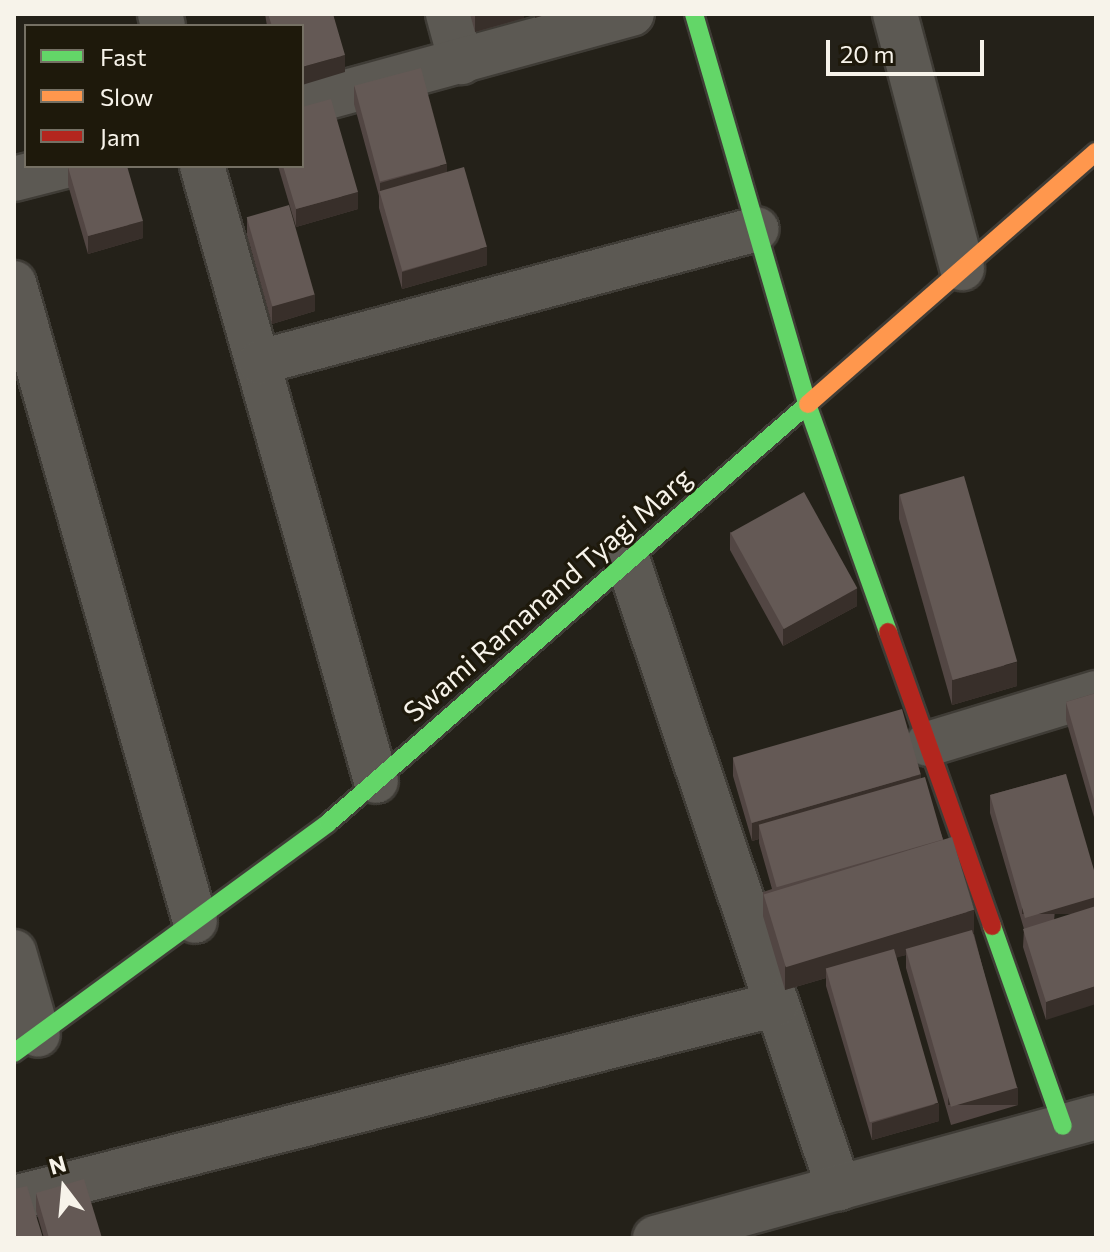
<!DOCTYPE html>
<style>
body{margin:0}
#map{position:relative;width:1110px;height:1252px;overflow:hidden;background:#242119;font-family:Commissioner,sans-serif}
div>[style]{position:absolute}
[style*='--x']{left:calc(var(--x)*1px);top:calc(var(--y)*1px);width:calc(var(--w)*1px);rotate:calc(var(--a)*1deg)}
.roads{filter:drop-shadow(2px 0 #3f3c36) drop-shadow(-2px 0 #3f3c36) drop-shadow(0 2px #3f3c36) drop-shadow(0 -2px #3f3c36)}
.street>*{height:44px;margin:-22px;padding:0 22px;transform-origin:22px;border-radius:22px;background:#5c5953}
.fast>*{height:18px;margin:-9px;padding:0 9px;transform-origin:9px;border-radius:9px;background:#63d668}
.slow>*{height:18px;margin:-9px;padding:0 9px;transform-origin:9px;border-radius:9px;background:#ff974d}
.jam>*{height:18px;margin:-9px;padding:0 9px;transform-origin:9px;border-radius:9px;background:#b3261e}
.wall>*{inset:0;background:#524643}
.shaded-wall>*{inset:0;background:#382f2a;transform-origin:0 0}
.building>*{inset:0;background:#645955;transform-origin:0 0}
span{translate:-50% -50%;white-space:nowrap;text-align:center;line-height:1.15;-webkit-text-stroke:6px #1e190b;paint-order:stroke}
.street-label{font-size:28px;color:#f7f3ea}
.frame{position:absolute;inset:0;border:16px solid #f7f3ea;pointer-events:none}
.legend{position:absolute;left:24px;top:24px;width:280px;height:144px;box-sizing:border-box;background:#1e190b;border:2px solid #757064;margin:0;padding:10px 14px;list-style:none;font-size:24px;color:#f7f3ea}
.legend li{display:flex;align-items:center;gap:16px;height:40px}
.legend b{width:40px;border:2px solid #757064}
.north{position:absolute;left:24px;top:1148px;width:80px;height:80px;-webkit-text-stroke:6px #1e190b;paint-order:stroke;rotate:344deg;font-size:22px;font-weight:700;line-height:32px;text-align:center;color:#f7f3ea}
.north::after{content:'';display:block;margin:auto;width:28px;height:36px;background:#f7f3ea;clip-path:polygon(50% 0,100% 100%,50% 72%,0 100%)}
.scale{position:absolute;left:826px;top:40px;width:158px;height:36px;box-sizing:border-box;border:4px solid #f7f3ea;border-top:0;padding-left:10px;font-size:24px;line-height:28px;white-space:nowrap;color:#f7f3ea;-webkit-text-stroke:6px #1e190b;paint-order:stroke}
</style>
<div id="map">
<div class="roads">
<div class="street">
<i style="--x:160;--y:14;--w:12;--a:76"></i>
<i style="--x:448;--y:14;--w:50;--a:74.8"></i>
<i style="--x:895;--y:14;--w:263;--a:75.2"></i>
<i style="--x:302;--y:104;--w:342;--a:-15.3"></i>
<i style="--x:202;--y:166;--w:639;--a:74.2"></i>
<i style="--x:14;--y:179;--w:53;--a:-14.3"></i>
<i style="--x:14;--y:283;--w:663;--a:74.16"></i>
<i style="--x:260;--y:362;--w:514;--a:-14.98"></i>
<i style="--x:628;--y:561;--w:662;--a:71.43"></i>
<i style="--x:928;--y:744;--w:176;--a:-16.9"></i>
<i style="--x:14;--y:952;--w:86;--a:73.9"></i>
<i style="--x:14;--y:1198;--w:787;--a:-14.27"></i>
<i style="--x:655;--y:1238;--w:457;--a:-15.3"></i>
</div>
<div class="fast">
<i style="--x:694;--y:14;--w:406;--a:73.8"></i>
<i style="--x:807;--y:404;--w:242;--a:70.4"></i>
<i style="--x:992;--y:926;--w:212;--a:70.5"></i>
<i style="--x:14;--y:1053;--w:389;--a:-36.2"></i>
<i style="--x:328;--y:823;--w:637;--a:-41.12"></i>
</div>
<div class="slow">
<i style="--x:808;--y:404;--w:383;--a:-41.2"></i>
</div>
<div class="jam">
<i style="--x:888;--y:632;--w:312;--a:70.5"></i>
</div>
</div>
<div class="wall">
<i style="clip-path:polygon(265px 14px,333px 14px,345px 72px,302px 26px,267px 26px)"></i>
<i style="clip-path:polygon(470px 14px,524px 14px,524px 18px,475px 32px)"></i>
<i style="clip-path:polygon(354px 86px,447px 172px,487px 265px,402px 289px,379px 208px,379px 196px,354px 104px)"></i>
<i style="clip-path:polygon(278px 166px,302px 166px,358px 209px,296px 227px)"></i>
<i style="clip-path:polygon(68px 167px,143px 238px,88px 254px,68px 185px)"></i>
<i style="clip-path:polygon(247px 217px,315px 311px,272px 324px,247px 235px)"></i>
<i style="clip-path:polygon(899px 494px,1017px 686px,952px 705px,899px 519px)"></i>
<i style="clip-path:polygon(730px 532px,857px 606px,783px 646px,730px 550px)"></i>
<i style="clip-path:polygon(1096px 693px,1096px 824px,1066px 720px,1066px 702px)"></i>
<i style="clip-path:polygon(733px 758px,921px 778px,943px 839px,974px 934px,1018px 1105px,951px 1125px,906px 968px,906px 955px,896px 957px,939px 1121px,872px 1140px,826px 986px,826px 978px,785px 990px,763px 916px,763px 892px,772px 889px,759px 843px,759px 839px,752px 841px,733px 776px)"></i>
<i style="clip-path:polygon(1066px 774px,1046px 1020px,1023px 947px,1024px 929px,990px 813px,990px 795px)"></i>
<i style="clip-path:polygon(36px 1193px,102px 1238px,44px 1238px,36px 1211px)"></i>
</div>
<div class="shaded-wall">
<i style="clip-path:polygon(477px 14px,524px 14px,524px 18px,475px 32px,475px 15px)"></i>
<i style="clip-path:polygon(535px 14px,548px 14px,535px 18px)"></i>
<i style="clip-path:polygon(345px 55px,345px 72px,302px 85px,302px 67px)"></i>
<i style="clip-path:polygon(447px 164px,447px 181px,380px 194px,380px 183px)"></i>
<i style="clip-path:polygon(358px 192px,358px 209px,296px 227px,296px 209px)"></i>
<i style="clip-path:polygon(143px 221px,143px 238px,88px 254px,88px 236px)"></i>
<i style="clip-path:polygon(487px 247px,487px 265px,402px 289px,402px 272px)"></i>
<i style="clip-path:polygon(315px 294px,315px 311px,272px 324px,272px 306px)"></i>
<i style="clip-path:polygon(857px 588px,857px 606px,783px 646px,783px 629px)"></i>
<i style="clip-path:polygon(1017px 662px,1017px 686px,952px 705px,952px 680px)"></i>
<i style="clip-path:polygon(921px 774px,921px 791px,759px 826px,759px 839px,752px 841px,752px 823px)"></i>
<i style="left:1096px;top:897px;width:17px;height:74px;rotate:90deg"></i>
<i style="clip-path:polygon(974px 910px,974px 934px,906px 950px,906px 955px,829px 977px,826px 968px,826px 978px,785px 990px,785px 966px)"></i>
<i style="clip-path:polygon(1096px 986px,1096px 1004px,1046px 1020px,1046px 1002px)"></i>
<i style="left:1018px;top:1087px;width:18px;height:70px;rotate:90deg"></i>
<i style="clip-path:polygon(939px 1103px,939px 1121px,872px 1140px,872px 1123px)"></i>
</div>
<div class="building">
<i style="clip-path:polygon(268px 14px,333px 14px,345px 55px,302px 67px,302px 26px,272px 26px)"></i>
<i style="left:421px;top:68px;width:99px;height:69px;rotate:75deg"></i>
<i style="clip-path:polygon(331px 99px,358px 192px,296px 209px,283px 166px,302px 166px,302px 107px)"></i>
<i style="clip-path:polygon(71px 166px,127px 166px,143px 221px,88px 236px,68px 167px)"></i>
<i style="left:464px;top:167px;width:83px;height:88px;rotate:74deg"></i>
<i style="left:289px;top:205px;width:93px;height:44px;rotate:74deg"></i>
<i style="left:964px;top:476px;width:193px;height:67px;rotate:74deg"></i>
<i style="left:804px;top:492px;width:110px;height:84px;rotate:61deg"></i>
<i style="clip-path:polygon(1096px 693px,1096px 807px,1066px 702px)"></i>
<i style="left:902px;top:709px;width:68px;height:176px;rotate:74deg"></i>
<i style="clip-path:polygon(1066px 774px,1096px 877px,1096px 897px,1025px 918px,990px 795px)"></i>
<i style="left:925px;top:777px;width:65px;height:173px;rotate:74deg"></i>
<i style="left:952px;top:837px;width:76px;height:197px;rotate:73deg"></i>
<i style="clip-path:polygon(1096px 906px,1096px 986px,1046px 1002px,1023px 929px)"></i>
<i style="left:972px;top:930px;width:164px;height:69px;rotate:74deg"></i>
<i style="left:894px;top:949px;width:160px;height:71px;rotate:74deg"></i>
<i style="clip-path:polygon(84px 1179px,102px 1238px,49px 1238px,36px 1193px)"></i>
<i style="clip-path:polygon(27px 1186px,43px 1238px,14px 1238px,14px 1189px)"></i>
</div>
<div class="street-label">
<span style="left:547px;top:594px;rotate:-41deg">Swami Ramanand Tyagi Marg</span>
</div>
<div class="frame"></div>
<ul class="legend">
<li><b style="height:10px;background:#63d668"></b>Fast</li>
<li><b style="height:10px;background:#ff974d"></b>Slow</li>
<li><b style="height:10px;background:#b3261e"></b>Jam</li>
</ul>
<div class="north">N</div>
<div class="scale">20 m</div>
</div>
